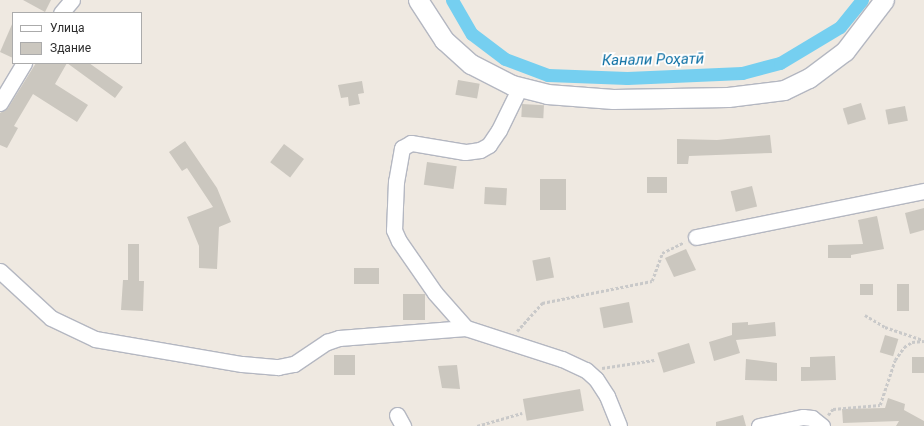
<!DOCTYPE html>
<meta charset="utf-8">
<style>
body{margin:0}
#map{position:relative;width:924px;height:426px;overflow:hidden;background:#efe9e1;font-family:Roboto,sans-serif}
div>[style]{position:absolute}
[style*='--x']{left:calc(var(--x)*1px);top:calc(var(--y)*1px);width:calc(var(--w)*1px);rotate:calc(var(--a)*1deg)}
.canal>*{height:13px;margin:-6.5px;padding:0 6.5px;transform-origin:6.5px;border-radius:6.5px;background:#75cff0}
.building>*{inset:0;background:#cbc7bf;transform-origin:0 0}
.path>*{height:2.5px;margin-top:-1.25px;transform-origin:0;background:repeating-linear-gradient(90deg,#c9c9c9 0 3px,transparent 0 5px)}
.roads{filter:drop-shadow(1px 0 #b4b7c1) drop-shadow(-1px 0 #b4b7c1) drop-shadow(0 1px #b4b7c1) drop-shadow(0 -1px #b4b7c1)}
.minor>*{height:15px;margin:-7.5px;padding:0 7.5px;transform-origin:7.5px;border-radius:7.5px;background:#fff}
.tertiary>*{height:19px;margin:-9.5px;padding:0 9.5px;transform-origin:9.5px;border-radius:9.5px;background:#fff}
span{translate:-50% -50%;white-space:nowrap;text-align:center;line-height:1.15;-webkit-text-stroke:3.5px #fff;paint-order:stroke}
.water-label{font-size:15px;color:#0d6fa3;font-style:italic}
.legend{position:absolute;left:12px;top:12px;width:130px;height:52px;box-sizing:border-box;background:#fff;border:1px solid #ababab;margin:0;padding:5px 7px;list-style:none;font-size:12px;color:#2e2e2e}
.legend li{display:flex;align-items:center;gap:8px;height:20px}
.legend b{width:20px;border:1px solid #ababab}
</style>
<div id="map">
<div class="canal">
<i style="--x:452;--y:0;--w:39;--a:60"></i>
<i style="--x:472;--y:34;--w:41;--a:37.1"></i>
<i style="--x:505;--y:59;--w:46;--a:20.4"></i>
<i style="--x:548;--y:75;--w:79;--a:2.2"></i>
<i style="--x:627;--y:78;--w:115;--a:-2.5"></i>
<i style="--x:742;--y:73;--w:39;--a:-15"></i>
<i style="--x:780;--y:63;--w:70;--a:-31"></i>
<i style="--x:840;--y:27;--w:35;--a:-51"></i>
</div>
<div class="building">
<i style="clip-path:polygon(23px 0,51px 0,45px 12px)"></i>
<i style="clip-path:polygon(13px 22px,13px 58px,0 52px)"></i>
<i style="clip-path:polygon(36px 63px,89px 63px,123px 87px,115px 98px,67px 63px,55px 84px,88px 105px,77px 122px,33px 94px,14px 126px,18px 128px,7px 148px,0 145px,0 113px,8px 108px)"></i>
<i style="left:458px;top:80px;width:22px;height:15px;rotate:10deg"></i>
<i style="clip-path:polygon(362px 81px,364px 93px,358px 94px,360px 104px,349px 106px,348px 97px,341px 98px,338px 85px)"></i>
<i style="left:861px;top:103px;width:17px;height:19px;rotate:73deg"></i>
<i style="left:522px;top:104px;width:22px;height:13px;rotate:3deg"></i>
<i style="left:905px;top:106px;width:15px;height:20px;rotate:79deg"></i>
<i style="clip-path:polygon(770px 135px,772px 153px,689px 156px,688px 164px,677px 164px,677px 139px,717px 140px)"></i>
<i style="clip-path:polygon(185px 141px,217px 188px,231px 222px,219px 227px,217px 269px,199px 268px,199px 246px,187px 217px,213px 207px,187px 168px,182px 171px,169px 152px)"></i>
<i style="left:284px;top:144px;width:25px;height:23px;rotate:37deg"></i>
<i style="left:427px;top:162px;width:30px;height:23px;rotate:8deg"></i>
<i style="left:647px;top:177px;width:20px;height:16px"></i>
<i style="left:540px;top:179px;width:26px;height:31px"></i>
<i style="left:752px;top:186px;width:21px;height:22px;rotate:76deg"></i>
<i style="left:485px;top:187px;width:22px;height:17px;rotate:3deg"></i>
<i style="clip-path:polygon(924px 208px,924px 230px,910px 234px,905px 213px)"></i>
<i style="clip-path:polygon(877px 216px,884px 249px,851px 255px,851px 258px,828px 258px,828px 245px,863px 244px,858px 220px)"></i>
<i style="clip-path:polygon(128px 244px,139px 244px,139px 281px,144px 281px,143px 311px,121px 310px,123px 280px,128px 280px)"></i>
<i style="clip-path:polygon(686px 249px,696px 270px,674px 277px,665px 258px)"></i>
<i style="left:550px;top:257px;width:21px;height:18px;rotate:79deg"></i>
<i style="left:354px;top:268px;width:25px;height:16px"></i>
<i style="left:873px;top:284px;width:11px;height:13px;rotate:90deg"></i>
<i style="left:897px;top:284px;width:12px;height:27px"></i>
<i style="left:403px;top:294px;width:22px;height:26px"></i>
<i style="left:629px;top:302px;width:21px;height:30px;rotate:79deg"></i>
<i style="clip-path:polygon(748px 322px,748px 325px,775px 322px,776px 336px,736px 340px,740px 353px,714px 361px,709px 342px,732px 335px,732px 323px)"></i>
<i style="left:885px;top:335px;width:14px;height:18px;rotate:17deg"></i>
<i style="left:689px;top:343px;width:21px;height:33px;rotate:73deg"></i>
<i style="left:334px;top:355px;width:21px;height:20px"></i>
<i style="clip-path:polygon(835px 356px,836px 380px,801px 381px,801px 367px,810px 367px,810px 357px)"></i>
<i style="left:912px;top:357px;width:12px;height:16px"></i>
<i style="clip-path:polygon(746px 359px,777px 363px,777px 381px,745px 380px)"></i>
<i style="clip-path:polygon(457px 365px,460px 389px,442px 388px,438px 366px)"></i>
<i style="left:580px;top:389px;width:22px;height:58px;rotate:80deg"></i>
<i style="clip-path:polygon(888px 398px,905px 404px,904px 410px,924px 421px,924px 426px,896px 426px,899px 421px,843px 423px,842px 409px,885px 408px)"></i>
<i style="clip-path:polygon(743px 415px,746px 426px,716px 426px,716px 422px)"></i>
</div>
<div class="path">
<i style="--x:865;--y:315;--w:23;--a:31"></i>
<i style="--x:885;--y:327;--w:39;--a:19"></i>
<i style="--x:517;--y:331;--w:38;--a:-48"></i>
<i style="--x:542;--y:303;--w:112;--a:-11.3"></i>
<i style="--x:652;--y:281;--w:30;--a:-70"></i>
<i style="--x:662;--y:253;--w:25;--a:-26"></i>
<i style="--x:602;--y:368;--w:53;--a:-8.7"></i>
<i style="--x:828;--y:415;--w:8;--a:-50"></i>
<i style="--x:833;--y:409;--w:47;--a:-4.9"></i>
<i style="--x:880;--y:405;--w:47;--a:-71.6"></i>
<i style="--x:895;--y:360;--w:16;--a:-55"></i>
<i style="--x:904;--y:347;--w:9;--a:-32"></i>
<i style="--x:912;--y:342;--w:12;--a:-5"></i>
<i style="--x:477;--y:426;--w:47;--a:-16.1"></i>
</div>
<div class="roads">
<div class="minor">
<i style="--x:61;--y:13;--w:17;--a:-50"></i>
<i style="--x:520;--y:87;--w:48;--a:116"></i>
<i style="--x:499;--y:130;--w:18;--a:124"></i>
<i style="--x:489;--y:145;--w:10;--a:151"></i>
<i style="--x:480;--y:150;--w:15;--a:172"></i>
<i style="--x:465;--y:152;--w:55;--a:-170.5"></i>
<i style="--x:411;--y:143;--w:10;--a:151"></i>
<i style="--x:402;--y:148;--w:34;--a:100"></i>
<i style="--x:396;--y:181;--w:49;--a:92.3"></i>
<i style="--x:394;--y:230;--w:12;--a:66"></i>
<i style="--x:399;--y:241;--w:63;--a:55.3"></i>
<i style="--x:435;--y:293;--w:47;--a:48.5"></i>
<i style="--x:466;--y:328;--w:101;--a:17.9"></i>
<i style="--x:562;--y:359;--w:26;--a:25"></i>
<i style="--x:586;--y:370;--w:13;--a:42"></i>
<i style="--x:596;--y:379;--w:20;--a:57"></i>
<i style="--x:607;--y:396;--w:32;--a:68"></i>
<i style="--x:0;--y:103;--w:47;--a:-59"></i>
<i style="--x:696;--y:237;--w:233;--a:-11.4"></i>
<i style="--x:0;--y:271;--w:69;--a:42.7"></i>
<i style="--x:51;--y:318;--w:49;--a:25.5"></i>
<i style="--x:95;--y:339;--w:149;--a:9.7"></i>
<i style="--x:242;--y:364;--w:36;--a:5"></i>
<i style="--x:278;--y:367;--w:16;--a:-11"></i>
<i style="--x:294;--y:364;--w:40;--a:-34"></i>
<i style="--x:327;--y:342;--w:13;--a:-18"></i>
<i style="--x:339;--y:338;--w:127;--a:-4.5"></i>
<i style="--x:397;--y:415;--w:13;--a:61"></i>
<i style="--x:759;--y:426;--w:45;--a:-11.6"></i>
<i style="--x:803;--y:417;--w:9;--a:6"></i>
<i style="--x:812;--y:418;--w:13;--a:39"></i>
</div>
<div class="tertiary">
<i style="--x:418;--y:0;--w:48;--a:57"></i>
<i style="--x:444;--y:40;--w:36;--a:42"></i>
<i style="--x:471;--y:64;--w:46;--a:27.1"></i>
<i style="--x:512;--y:85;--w:36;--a:14"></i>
<i style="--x:547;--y:94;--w:66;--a:4.3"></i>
<i style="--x:613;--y:99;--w:115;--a:-1"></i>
<i style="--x:728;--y:97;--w:56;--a:-7.1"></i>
<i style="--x:784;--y:90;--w:28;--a:-26"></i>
<i style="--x:809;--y:78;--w:45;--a:-36.9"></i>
<i style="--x:845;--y:51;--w:64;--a:-52.6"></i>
</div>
</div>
<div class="water-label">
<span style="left:653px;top:60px;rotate:-1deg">Канали Роҳатӣ</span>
</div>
<ul class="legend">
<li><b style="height:5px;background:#fff"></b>Улица</li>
<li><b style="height:11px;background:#cbc7bf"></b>Здание</li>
</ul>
</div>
